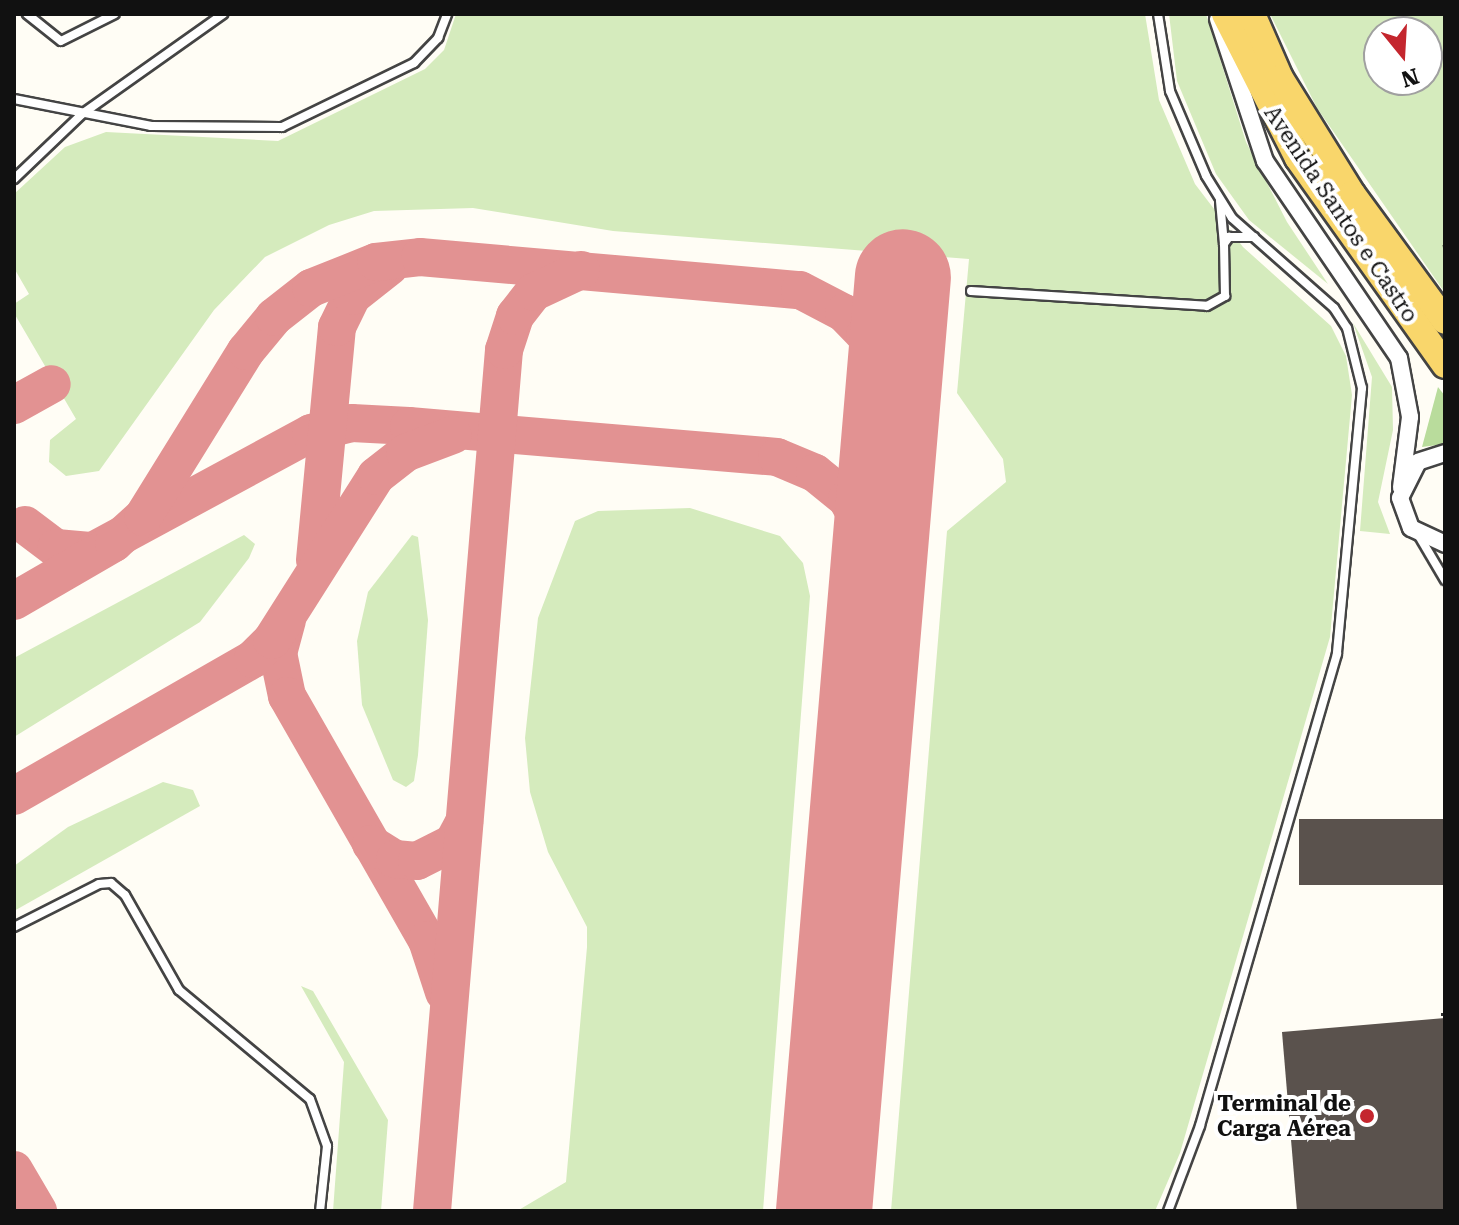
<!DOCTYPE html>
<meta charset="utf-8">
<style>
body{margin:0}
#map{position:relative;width:1459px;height:1225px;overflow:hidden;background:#fffdf5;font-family:"Roboto Serif",serif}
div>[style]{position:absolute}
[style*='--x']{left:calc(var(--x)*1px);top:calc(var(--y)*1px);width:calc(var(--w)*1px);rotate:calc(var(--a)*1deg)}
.green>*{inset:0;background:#d5ebbd}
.forest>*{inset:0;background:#b9dc9c}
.taxiway>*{height:38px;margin:-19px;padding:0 19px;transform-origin:19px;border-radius:19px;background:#e29292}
.runway>*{height:96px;margin:-48px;padding:0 48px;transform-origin:48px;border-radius:48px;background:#e29292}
.building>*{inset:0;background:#5a524d;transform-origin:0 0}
.path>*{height:3px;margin-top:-1.5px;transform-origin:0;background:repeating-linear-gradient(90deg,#333 0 8px,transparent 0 12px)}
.roads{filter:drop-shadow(2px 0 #444) drop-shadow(-2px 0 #444) drop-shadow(0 2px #444) drop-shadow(0 -2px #444)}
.lane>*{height:8px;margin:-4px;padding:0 4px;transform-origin:4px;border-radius:4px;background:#fff}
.street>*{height:16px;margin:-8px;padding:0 8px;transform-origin:8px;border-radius:8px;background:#fff}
.primary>*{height:26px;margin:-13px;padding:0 13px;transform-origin:13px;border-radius:13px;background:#f9d66b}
.dots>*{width:22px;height:22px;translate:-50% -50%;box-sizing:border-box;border:4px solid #fff;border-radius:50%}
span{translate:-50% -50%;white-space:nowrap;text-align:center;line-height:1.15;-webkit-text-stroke:8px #fff;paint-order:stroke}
.street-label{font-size:22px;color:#111}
.poi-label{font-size:22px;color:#111;font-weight:700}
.right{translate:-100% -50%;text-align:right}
.frame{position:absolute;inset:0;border:16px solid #111;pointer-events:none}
.north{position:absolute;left:1363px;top:16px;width:80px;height:80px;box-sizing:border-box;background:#fff;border:2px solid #a0a0a0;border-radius:50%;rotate:162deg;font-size:22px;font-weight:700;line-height:32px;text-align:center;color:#111}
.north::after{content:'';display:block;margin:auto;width:28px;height:36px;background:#c4262e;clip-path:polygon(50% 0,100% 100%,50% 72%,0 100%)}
</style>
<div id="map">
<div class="green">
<i style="clip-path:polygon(456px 14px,1145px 14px,1159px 100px,1195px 184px,1243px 247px,1331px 326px,1346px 356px,1352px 395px,1330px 637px,1180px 1153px,1155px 1211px,891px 1211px,947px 531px,1006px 482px,1003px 459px,957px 393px,969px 259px,613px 231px,473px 208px,374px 211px,329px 225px,265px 257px,214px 310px,99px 471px,66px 476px,49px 462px,50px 440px,76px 419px,14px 313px,14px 304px,29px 294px,14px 268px,14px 194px,65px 147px,106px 132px,278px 141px,425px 69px,444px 50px)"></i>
<i style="clip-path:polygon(1169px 14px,1206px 14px,1246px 142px,1287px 222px,1328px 284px,1249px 220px,1216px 174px,1177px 81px)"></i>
<i style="clip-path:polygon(evenodd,1270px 14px,1445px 14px,1445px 293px,1317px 108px,1270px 14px,1379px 32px,1427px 32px,1427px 80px,1379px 80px,1379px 32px)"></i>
<i style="clip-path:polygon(1353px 323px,1392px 387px,1393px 430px,1378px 502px,1390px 534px,1360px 531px,1372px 377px)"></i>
<i style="clip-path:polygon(690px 508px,780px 536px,803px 563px,810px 596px,763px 1211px,517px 1211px,566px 1182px,587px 947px,587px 927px,548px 852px,530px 792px,525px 738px,538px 618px,575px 521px,598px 511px)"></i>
<i style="clip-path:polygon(244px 535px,255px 544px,249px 558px,200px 622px,14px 737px,14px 658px)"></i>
<i style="clip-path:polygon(412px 535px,418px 537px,428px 620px,418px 755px,414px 781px,406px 787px,393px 780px,362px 705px,357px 641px,368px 592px)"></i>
<i style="clip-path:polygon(163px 782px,193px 790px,200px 806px,14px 911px,14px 866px,68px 827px)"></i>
<i style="clip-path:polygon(301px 986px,313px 991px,388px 1120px,381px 1211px,333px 1211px,344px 1062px)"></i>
</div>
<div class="forest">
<i style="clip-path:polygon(1438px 387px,1445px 396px,1445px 444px,1422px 447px)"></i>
</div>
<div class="taxiway">
<i style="--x:14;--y:405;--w:43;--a:-28.9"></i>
<i style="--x:25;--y:525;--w:39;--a:37"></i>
<i style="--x:56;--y:548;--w:37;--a:5"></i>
<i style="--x:93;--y:551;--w:248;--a:-28.4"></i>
<i style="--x:311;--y:433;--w:42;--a:-13.7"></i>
<i style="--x:352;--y:423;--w:57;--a:3"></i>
<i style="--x:409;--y:426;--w:369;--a:4.8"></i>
<i style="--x:777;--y:457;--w:41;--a:22.8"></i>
<i style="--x:815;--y:473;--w:41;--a:39.1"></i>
<i style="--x:847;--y:499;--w:47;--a:61.8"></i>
<i style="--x:869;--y:540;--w:51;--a:80.9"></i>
<i style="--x:315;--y:560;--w:234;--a:-84.6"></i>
<i style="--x:337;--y:327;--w:34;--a:-64"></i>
<i style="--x:352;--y:296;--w:48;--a:-38.3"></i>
<i style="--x:14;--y:601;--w:116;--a:-30.1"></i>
<i style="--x:114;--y:543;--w:39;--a:-42"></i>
<i style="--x:143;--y:517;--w:195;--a:-58.2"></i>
<i style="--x:246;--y:351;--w:44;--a:-50.5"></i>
<i style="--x:274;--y:317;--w:47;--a:-38.1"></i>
<i style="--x:311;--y:288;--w:70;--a:-21.8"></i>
<i style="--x:376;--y:262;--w:44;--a:-6.5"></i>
<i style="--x:420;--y:257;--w:381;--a:5"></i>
<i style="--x:800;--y:290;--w:50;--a:27.6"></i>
<i style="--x:844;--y:313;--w:30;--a:46"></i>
<i style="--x:865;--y:335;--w:46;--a:64"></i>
<i style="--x:885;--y:376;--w:32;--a:79"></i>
<i style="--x:287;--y:620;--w:34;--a:105"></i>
<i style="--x:278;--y:653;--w:44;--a:78.2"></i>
<i style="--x:287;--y:696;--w:281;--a:60.2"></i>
<i style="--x:427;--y:940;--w:55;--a:71.9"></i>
<i style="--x:14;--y:796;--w:275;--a:-29.8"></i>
<i style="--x:253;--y:659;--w:27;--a:-45"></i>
<i style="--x:272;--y:640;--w:194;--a:-57.6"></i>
<i style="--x:376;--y:476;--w:37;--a:-38"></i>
<i style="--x:405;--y:453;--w:51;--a:-20.6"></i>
<i style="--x:371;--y:844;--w:28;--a:32"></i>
<i style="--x:395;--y:859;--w:22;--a:5"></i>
<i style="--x:417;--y:861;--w:40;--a:-26.6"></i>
<i style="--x:453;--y:843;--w:24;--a:-62"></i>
<i style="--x:14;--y:1170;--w:48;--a:59.7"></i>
<i style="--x:432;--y:1211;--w:864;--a:-85.22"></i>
<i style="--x:504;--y:350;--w:36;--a:-72"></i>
<i style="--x:515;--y:316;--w:31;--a:-52"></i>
<i style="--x:534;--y:292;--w:52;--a:-25.1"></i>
</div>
<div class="runway">
<i style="--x:824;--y:1211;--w:937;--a:-85.17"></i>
</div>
<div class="building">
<i style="left:1445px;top:819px;width:66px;height:146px;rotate:90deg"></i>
<i style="clip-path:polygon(1445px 1018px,1445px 1211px,1297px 1211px,1282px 1032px)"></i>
</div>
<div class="path">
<i style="--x:1444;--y:244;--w:6;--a:81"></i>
<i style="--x:1441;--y:1014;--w:4;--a:0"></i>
</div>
<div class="roads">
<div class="lane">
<i style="--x:27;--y:14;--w:43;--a:38.5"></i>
<i style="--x:61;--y:41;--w:60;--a:-26.6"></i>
<i style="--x:1158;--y:14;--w:78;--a:81.1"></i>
<i style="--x:1170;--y:91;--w:92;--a:67"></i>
<i style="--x:1206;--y:176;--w:49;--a:58.2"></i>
<i style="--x:1232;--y:218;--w:136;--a:41.4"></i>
<i style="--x:1334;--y:308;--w:24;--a:57"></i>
<i style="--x:1347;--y:328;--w:62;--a:76"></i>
<i style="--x:1362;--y:388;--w:267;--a:95.4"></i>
<i style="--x:1337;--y:654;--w:491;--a:106.2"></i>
<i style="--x:1200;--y:1126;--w:91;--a:110.6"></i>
<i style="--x:14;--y:99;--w:140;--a:11.1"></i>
<i style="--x:151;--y:126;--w:131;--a:0.4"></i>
<i style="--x:282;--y:127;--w:147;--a:-25.9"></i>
<i style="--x:414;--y:63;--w:35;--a:-46"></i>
<i style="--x:438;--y:38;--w:26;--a:-69"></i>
<i style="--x:14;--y:179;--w:94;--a:-43.7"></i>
<i style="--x:82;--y:114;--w:173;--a:-35.3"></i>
<i style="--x:1220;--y:201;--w:43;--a:84.7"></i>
<i style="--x:971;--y:291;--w:236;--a:3.6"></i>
<i style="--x:1207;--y:306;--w:21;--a:-29"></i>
<i style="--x:1225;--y:296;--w:52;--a:-91.1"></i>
<i style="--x:1224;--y:244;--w:9;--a:-54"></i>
<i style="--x:1229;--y:237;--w:25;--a:0"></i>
<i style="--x:1419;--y:536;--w:51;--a:59.4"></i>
<i style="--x:14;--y:927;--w:95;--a:-26.8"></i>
<i style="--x:99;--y:884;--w:12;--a:-5"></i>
<i style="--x:111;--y:883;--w:18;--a:41"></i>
<i style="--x:125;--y:895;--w:109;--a:60.4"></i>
<i style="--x:179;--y:990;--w:170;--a:39.8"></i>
<i style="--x:310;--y:1099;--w:50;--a:70.1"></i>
<i style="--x:327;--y:1146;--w:65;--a:96.1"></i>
</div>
<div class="street">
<i style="--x:1218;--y:19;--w:150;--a:71.7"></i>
<i style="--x:1265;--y:161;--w:238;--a:55.8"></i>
<i style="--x:1399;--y:358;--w:60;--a:79.4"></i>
<i style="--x:1410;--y:417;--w:71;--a:97.3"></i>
<i style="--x:1445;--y:453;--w:28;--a:162"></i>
<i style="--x:1418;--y:462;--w:40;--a:116.6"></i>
<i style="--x:1400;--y:498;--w:32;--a:70"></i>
<i style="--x:1411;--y:528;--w:38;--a:25"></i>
</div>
<div class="primary">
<i style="--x:1225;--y:14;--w:161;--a:63.1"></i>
<i style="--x:1298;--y:158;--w:254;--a:54.6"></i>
<i style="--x:1252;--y:14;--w:70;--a:66.4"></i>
<i style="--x:1280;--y:78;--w:137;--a:58.2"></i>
<i style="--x:1352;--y:194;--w:157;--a:53.8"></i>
</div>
</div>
<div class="dots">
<i style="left:1367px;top:1116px;background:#c4262e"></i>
</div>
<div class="street-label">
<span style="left:1341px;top:214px;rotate:56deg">Avenida Santos e Castro</span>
</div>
<div class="poi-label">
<span class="right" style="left:1351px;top:1116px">Terminal de<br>Carga Aérea</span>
</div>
<div class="frame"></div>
<div class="north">N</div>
</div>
